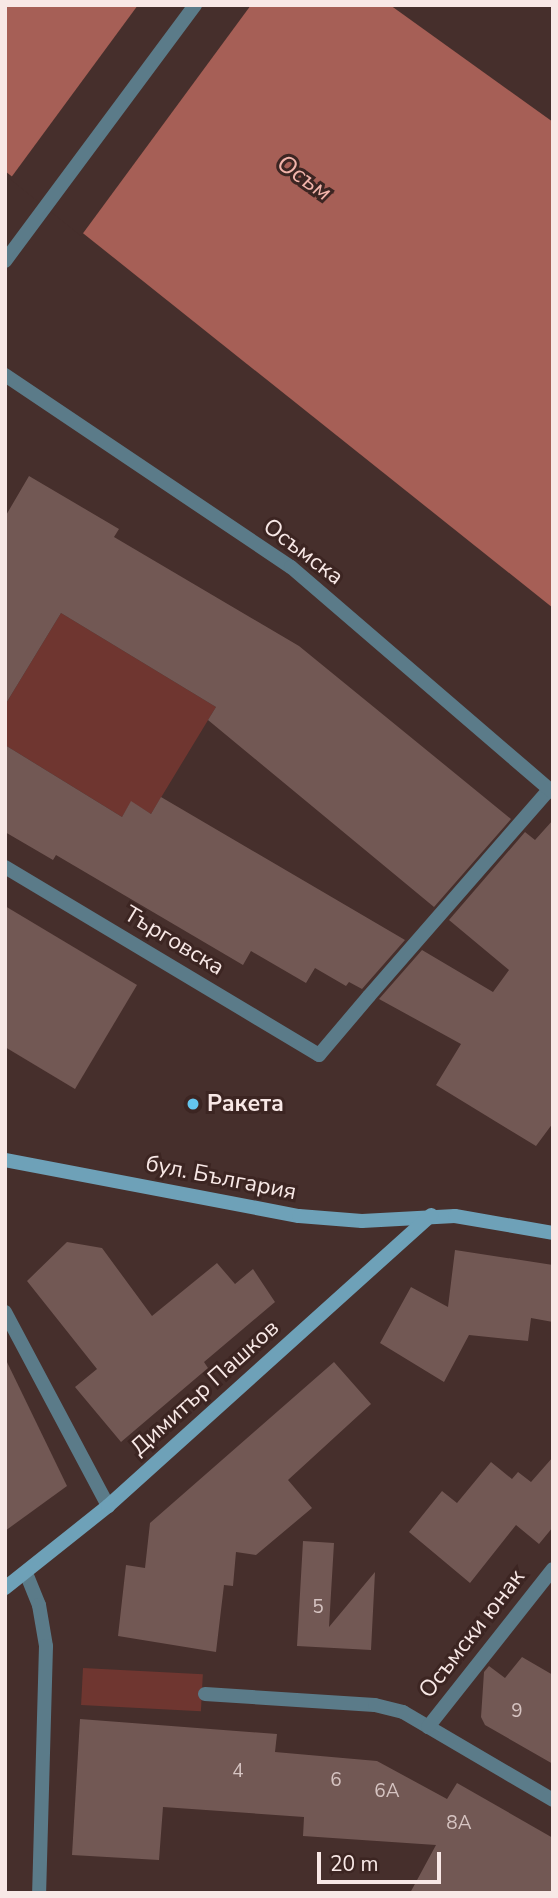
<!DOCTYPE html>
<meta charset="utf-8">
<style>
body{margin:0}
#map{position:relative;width:558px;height:1898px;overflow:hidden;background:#462f2c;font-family:"Nunito Sans",sans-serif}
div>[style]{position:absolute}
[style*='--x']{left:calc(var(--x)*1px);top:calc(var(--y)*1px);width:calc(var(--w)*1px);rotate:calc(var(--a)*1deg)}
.green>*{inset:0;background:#6f3630;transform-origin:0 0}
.water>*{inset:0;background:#a65f56}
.pier>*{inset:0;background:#462f2c}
.building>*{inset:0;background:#725854}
.lane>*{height:14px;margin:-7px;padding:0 7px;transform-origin:7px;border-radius:7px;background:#5b7b89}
.street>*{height:14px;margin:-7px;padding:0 7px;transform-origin:7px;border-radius:7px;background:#5b7b89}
.secondary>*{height:14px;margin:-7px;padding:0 7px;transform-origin:7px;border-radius:7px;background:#6ea1b8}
.dots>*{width:19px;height:19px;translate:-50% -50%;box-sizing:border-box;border:4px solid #3c2522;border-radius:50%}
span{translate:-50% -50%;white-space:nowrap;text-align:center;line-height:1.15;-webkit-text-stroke:6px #3c2522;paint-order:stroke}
.number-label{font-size:19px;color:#d6c4c2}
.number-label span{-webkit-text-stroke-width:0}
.street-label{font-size:23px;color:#f8e8e6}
.poi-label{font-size:23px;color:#f8e8e6;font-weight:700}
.left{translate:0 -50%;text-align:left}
.water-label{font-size:24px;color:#f2b4ab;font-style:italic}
.frame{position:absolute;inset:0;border:7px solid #f8e8e6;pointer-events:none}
.scale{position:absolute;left:317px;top:1852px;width:124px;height:32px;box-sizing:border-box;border:4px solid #f8e8e6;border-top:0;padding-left:9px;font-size:21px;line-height:24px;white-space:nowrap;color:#f8e8e6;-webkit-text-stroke:5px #3c2522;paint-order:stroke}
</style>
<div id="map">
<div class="green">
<i style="clip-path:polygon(61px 613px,216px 707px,151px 814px,131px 802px,122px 817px,5px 745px,5px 705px)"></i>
<i style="left:83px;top:1668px;width:120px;height:37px;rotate:3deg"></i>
</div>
<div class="water">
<i style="clip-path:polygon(5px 5px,390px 5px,553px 122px,553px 608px,5px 171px)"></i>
</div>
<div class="pier">
<i style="clip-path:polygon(138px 5px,251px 5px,81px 236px,10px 179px)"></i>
</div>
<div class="building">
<i style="clip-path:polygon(29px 476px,119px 529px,114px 537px,299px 646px,511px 819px,434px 907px,208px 720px,216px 707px,61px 613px,5px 705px,5px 517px)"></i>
<i style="clip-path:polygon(5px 745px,122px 817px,131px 801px,151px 814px,161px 797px,405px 940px,362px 989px,349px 982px,346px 986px,315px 968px,306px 983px,251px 951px,243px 965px,56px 855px,53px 860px,5px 832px)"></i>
<i style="clip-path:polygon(553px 820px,553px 1123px,536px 1146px,436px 1085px,461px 1044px,379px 999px,422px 950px,493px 992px,509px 970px,449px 920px,525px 832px,535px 840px)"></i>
<i style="clip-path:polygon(5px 906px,137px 985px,75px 1089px,5px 1047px)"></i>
<i style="clip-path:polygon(67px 1242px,102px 1248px,152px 1316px,217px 1263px,235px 1284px,253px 1269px,275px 1302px,204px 1362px,208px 1368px,121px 1442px,75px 1387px,97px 1369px,27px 1281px)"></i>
<i style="clip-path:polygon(455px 1250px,553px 1265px,553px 1322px,531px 1318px,528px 1341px,469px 1335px,444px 1382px,380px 1343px,411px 1287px,448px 1307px)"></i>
<i style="clip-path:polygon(5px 1358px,67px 1486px,5px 1531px)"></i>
<i style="clip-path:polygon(334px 1362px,371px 1404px,288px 1480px,312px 1508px,256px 1555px,236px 1552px,233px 1586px,224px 1585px,216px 1652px,118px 1636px,126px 1565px,145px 1568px,150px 1523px)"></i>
<i style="clip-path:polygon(553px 1457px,553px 1527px,539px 1544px,516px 1525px,470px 1583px,409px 1532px,442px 1491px,457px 1503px,491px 1462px,512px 1479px,518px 1472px,531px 1482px)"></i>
<i style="clip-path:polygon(303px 1541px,334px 1543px,329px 1627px,375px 1572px,371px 1650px,297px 1646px)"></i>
<i style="clip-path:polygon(522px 1657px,553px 1675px,553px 1764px,485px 1725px,481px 1717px,484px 1672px,489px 1666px,505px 1678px)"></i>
<i style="clip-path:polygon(80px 1719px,277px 1734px,275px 1752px,377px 1761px,447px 1799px,457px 1783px,553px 1838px,553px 1893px,410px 1893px,436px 1845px,303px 1836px,304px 1817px,163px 1807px,159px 1860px,72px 1855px)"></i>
</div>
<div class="lane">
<i style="--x:369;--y:996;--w:274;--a:-48.9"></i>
</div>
<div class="street">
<i style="--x:5;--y:261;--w:319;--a:-53.4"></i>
<i style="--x:5;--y:375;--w:344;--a:33.9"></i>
<i style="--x:291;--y:567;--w:345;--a:40.7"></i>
<i style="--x:5;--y:867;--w:366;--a:30.9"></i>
<i style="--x:319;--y:1055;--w:77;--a:-49.7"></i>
<i style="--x:5;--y:1312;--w:220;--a:62"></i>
<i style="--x:26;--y:1573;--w:35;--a:68"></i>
<i style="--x:39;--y:1605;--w:42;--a:80.3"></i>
<i style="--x:46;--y:1646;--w:247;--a:91.6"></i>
<i style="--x:205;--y:1694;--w:170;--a:3.7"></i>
<i style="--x:375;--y:1705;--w:29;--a:14"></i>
<i style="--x:403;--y:1712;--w:174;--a:30.4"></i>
<i style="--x:428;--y:1727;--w:201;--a:-51.7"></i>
</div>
<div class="secondary">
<i style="--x:5;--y:1160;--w:299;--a:10.8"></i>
<i style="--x:299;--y:1216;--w:63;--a:4.5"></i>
<i style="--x:362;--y:1221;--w:93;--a:-3.1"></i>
<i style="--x:455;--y:1216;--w:99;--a:9.8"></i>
<i style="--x:5;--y:1588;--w:132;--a:-38.5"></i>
<i style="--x:108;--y:1506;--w:435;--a:-42"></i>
</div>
<div class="dots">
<i style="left:193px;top:1104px;background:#64c5ee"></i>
</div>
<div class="number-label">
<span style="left:318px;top:1608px">5</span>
<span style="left:517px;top:1712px">9</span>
<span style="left:238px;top:1772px">4</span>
<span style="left:336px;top:1781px">6</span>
<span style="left:387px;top:1792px">6А</span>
<span style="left:459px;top:1824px">8А</span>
</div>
<div class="street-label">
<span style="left:303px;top:552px;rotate:37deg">Осъмска</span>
<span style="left:174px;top:941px;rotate:31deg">Търговска</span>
<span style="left:221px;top:1178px;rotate:11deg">бул. България</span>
<span style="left:205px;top:1388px;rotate:-42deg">Димитър Пашков</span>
<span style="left:472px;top:1634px;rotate:-52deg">Осъмски юнак</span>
</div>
<div class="poi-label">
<span class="left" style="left:207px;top:1104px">Ракета</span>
</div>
<div class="water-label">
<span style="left:304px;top:178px;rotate:35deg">Осъм</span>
</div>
<div class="frame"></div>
<div class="scale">20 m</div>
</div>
